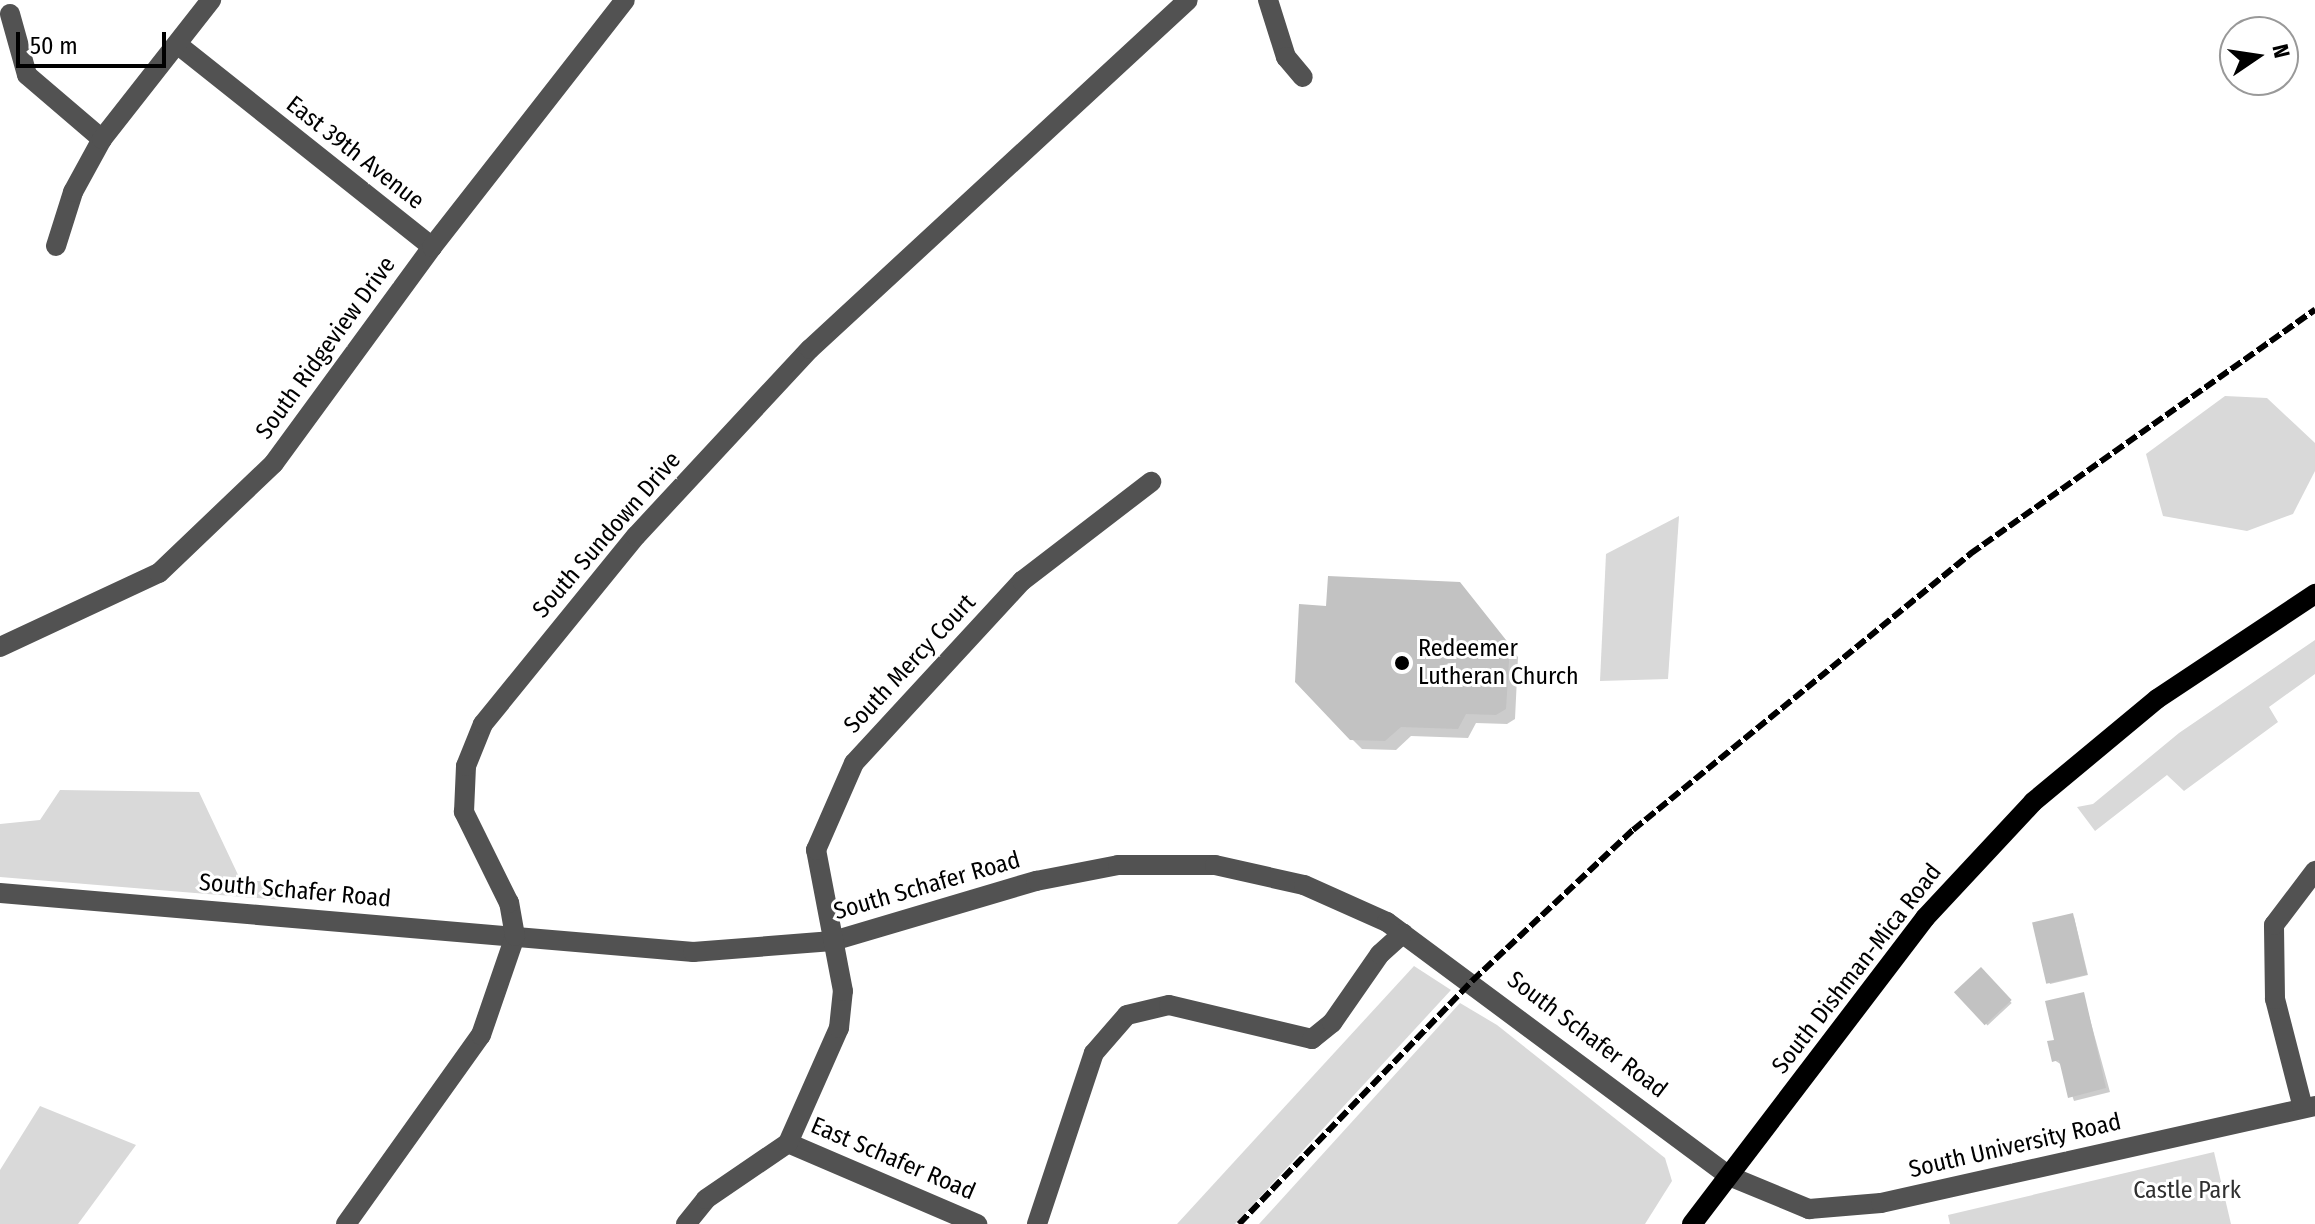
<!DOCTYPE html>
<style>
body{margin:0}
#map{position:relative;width:2315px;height:1224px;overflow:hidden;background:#fff;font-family:"Fira Sans Condensed",sans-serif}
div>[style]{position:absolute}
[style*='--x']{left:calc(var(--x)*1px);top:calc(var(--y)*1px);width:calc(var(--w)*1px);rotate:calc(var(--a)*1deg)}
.green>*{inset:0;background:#d9d9d9}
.shadow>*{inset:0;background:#0003;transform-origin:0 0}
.building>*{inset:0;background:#c2c2c2;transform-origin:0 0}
.minor>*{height:20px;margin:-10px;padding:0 10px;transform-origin:10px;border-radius:10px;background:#525252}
.major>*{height:20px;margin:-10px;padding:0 10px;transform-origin:10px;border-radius:10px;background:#000}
.rail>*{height:6px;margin-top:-3px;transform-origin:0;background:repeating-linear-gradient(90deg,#000 0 12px,transparent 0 16px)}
.dots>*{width:22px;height:22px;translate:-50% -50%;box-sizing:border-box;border:4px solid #fff;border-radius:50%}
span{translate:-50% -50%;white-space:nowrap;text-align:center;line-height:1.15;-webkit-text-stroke:6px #fff;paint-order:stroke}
.street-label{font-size:24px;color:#000}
.poi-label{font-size:24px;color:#000}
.left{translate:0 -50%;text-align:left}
.park-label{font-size:24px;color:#303030}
.north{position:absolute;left:2219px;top:16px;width:80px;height:80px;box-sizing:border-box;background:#fff;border:2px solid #999;border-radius:50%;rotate:77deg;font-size:22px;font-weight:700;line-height:32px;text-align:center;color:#000}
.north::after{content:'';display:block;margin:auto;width:28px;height:36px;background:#000;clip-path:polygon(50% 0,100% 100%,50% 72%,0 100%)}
.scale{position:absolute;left:16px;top:32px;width:150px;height:36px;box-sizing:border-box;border:4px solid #000;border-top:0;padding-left:10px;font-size:24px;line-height:28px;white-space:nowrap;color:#000;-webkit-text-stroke:6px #fff;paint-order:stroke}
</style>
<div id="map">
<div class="green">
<i style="clip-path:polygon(2225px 396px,2267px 398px,2315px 443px,2315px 471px,2293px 514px,2247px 531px,2163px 516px,2146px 454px)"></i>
<i style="clip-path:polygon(1679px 516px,1668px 679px,1600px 681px,1606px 554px)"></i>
<i style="clip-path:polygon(2315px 640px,2315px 674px,2269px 707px,2278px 722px,2184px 791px,2167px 775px,2095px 831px,2077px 807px,2093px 804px,2179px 733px)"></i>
<i style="clip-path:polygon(60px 790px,199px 792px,240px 879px,284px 884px,282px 900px,0 877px,0 824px,40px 820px)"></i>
<i style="clip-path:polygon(1414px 966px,1451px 990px,1235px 1224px,1177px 1224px)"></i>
<i style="clip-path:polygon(1460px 1003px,1497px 1025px,1665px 1158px,1672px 1181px,1645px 1224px,1259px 1224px)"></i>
<i style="clip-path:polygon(40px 1106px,136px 1145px,78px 1224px,0 1224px,0 1170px)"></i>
<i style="clip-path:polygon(2214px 1152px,2231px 1224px,1950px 1224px,1948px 1215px)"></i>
</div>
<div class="shadow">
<i style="clip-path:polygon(1460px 584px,1518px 657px,1515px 719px,1507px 724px,1476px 723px,1468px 738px,1411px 736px,1396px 750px,1362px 749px,1352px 739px,1328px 608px)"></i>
<i style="clip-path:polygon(2074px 917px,2088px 975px,2050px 984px,2049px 982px)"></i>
<i style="left:1981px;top:970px;width:45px;height:33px;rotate:47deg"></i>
<i style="clip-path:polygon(2083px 994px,2110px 1092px,2074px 1101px,2062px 1065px,2054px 1060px,2056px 1041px)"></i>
</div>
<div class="building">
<i style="clip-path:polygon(1328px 576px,1460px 582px,1510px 645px,1506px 709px,1496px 715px,1466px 714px,1458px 729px,1401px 727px,1385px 741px,1350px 740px,1295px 682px,1299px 604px,1326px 606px)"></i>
<i style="left:2073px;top:913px;width:63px;height:42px;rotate:77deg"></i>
<i style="left:1981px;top:967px;width:45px;height:37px;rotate:47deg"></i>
<i style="clip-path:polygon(2084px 992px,2106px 1088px,2068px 1098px,2059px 1060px,2052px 1062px,2047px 1041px,2054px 1040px,2045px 1001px)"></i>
</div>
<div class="minor">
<i style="--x:1268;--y:0;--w:60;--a:72.5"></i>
<i style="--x:1286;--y:57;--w:26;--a:50"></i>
<i style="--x:10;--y:14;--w:63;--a:74.4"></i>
<i style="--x:27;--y:75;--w:99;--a:40.5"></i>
<i style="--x:177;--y:44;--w:326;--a:38.5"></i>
<i style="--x:56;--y:246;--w:57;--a:-72.5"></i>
<i style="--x:73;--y:192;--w:60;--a:-61.3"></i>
<i style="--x:102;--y:139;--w:177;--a:-51.9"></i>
<i style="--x:0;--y:647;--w:175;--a:-25"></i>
<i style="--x:159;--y:573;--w:159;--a:-43.7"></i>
<i style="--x:274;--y:463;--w:268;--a:-53.8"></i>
<i style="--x:432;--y:247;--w:313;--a:-52"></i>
<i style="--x:0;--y:893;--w:696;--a:4.87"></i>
<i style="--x:693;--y:952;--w:140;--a:-4.5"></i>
<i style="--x:833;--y:941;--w:212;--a:-16.5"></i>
<i style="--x:1036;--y:881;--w:84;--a:-11"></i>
<i style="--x:1118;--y:865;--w:97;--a:0"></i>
<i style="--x:1215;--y:865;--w:91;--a:12.7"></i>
<i style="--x:1304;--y:885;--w:91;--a:24"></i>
<i style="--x:1387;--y:922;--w:426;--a:36.6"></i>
<i style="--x:1729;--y:1176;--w:87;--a:22.4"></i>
<i style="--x:1809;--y:1209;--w:72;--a:-4.8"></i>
<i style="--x:1881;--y:1203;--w:445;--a:-12.6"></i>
<i style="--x:2303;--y:1108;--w:113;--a:-104.4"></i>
<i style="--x:2275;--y:999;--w:74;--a:-90.8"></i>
<i style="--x:2274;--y:925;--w:68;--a:-52.8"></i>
<i style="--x:788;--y:1143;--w:206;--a:23.2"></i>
<i style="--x:346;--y:1224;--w:232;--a:-54.5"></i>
<i style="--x:481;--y:1035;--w:105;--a:-71"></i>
<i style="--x:515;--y:936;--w:34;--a:-100"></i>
<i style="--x:509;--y:903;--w:102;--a:-116.3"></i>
<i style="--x:464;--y:812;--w:46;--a:-87.5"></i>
<i style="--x:466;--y:766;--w:45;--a:-68"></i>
<i style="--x:483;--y:724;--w:242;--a:-50.9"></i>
<i style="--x:636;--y:536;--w:255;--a:-47.1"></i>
<i style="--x:810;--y:349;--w:514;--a:-42.72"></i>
<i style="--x:686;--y:1224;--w:32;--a:-51"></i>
<i style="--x:706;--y:1199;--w:99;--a:-34.3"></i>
<i style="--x:788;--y:1143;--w:126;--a:-66.1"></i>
<i style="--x:839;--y:1028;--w:37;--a:-84"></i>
<i style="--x:843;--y:991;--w:144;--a:-100.8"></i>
<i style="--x:816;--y:850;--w:95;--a:-66.4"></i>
<i style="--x:854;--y:763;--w:248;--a:-47.3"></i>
<i style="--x:1022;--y:581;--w:163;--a:-37.5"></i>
<i style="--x:1037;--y:1224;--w:180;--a:-71.6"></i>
<i style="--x:1094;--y:1053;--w:50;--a:-49"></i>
<i style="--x:1127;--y:1015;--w:43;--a:-13.4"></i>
<i style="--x:1169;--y:1005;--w:147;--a:13.4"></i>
<i style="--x:1312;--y:1039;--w:26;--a:-39"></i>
<i style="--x:1332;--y:1023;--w:84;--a:-55.2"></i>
<i style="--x:1380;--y:954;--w:31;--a:-42"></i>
</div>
<div class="major">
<i style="--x:1692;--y:1224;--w:385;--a:-52.7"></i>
<i style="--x:1925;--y:918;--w:158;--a:-47"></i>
<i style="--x:2033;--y:802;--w:161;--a:-39.7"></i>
<i style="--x:2157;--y:699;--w:190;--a:-33.6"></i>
</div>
<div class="rail">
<i style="--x:1239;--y:1224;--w:337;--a:-46.2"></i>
<i style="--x:1472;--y:981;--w:221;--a:-43.2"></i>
<i style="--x:1633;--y:830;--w:436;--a:-39.3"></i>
<i style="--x:1970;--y:554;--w:423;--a:-35.3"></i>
</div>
<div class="dots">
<i style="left:1402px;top:663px;background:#000"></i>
</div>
<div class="street-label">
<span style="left:355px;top:153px;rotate:38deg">East 39th Avenue</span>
<span style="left:326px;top:348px;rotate:-54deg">South Ridgeview Drive</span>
<span style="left:607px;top:535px;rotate:-49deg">South Sundown Drive</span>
<span style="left:910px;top:664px;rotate:-47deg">South Mercy Court</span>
<span style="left:927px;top:886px;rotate:-16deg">South Schafer Road</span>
<span style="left:295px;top:891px;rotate:5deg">South Schafer Road</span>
<span style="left:1857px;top:969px;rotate:-52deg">South Dishman-Mica Road</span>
<span style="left:1587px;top:1035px;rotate:37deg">South Schafer Road</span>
<span style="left:2015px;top:1146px;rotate:-13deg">South University Road</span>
<span style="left:893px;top:1159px;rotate:23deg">East Schafer Road</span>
</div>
<div class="poi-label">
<span class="left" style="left:1418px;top:663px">Redeemer<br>Lutheran Church</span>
</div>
<div class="park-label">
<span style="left:2187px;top:1191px">Castle Park</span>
</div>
<div class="north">N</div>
<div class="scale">50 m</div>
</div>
